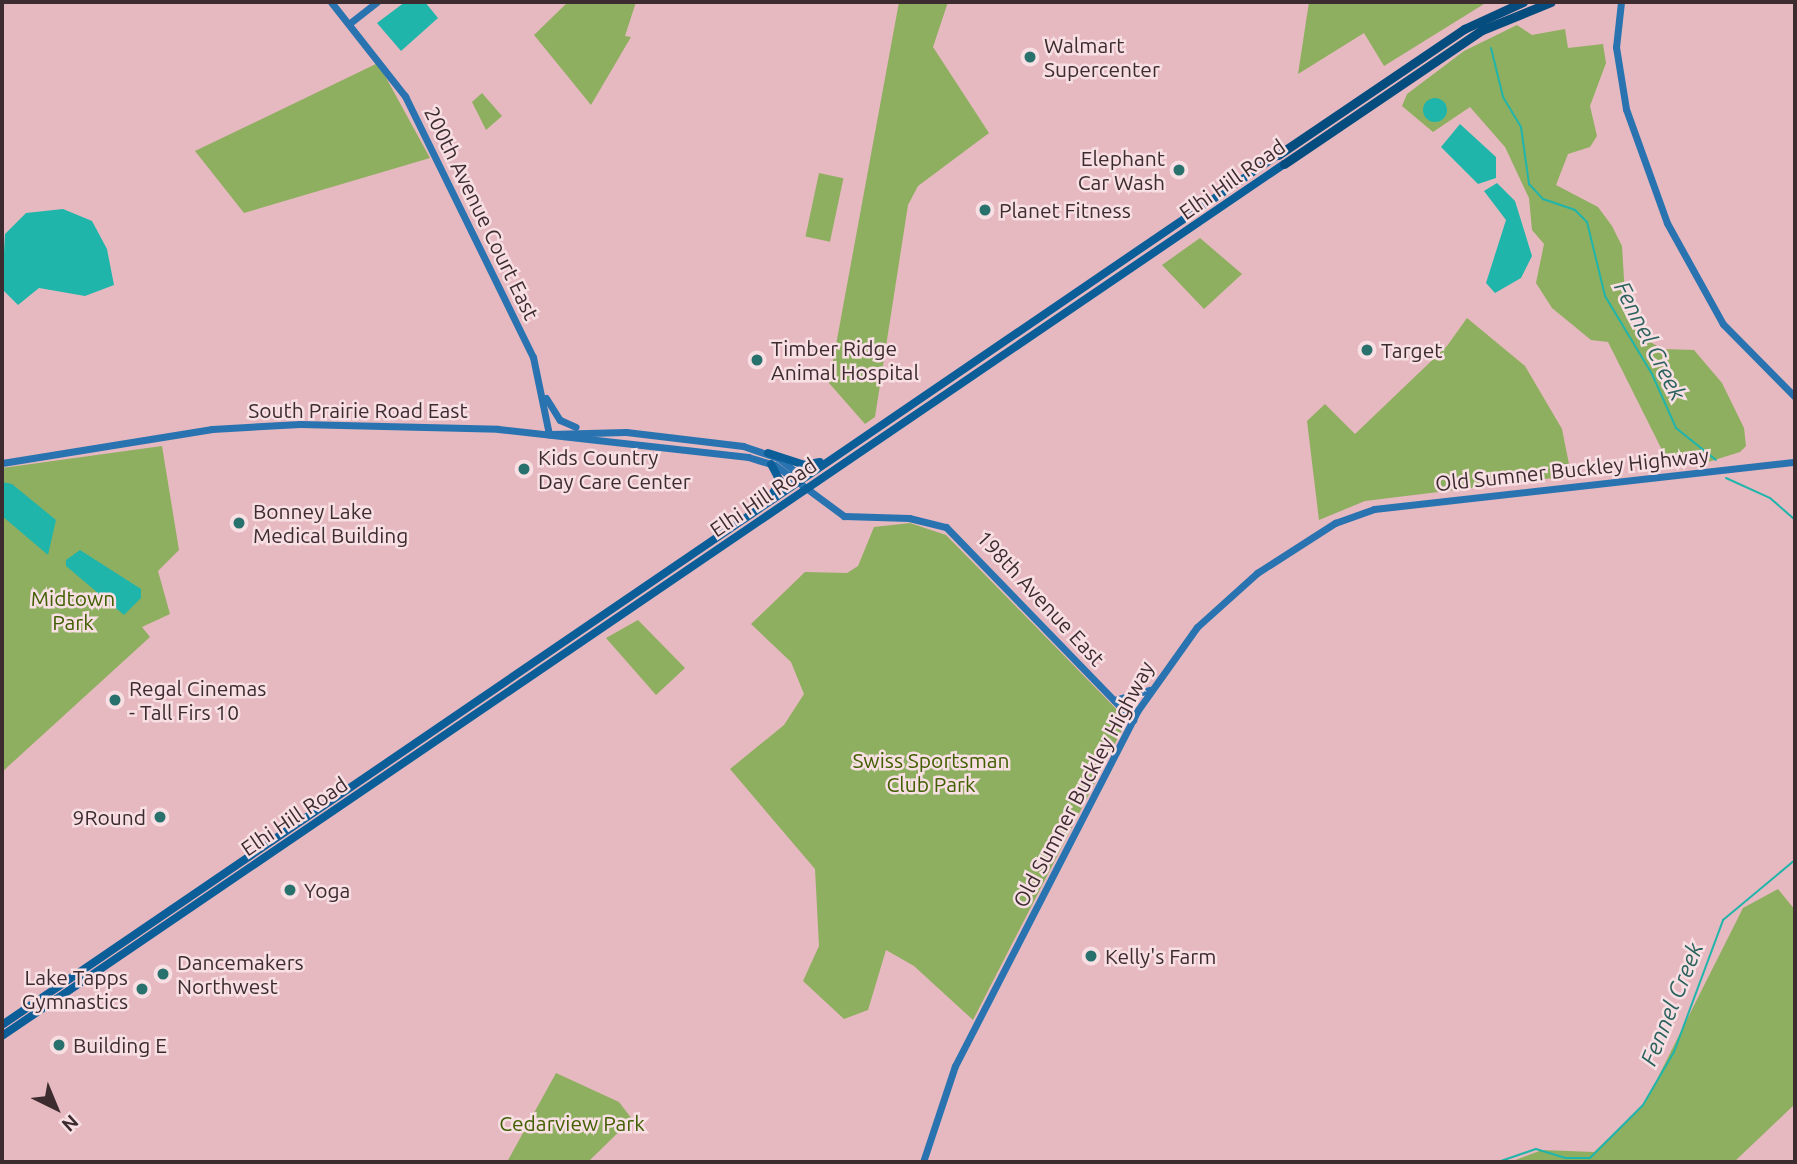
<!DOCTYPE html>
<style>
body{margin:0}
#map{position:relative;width:1797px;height:1164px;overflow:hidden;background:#e6b8bf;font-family:Ubuntu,sans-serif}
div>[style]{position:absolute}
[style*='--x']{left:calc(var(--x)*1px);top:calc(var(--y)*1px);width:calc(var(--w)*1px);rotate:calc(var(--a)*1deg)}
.green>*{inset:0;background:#8eaf60;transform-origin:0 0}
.water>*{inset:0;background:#20b5ab}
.round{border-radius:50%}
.stream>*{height:2px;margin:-1px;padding:0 1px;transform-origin:1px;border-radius:1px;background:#20b5ab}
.secondary>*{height:7px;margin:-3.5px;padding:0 3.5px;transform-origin:3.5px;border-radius:3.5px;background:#2973b0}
.primary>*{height:8px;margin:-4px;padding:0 4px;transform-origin:4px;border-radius:4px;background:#0c5e99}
.highway>*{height:9px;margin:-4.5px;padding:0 4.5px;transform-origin:4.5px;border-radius:4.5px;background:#054c7f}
.dots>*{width:19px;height:19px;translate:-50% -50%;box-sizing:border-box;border:4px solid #f7dfe3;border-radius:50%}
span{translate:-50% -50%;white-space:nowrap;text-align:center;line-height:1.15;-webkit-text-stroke:5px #f7dfe3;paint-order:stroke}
.poi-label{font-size:21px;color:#3d2c2f}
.left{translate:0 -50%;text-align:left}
.right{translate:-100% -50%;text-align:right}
.street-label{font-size:21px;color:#3d2c2f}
.park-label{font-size:21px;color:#415f00}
.water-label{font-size:23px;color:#2b625d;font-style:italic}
.frame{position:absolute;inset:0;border:4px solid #3d2c2f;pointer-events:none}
.north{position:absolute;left:21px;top:1073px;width:70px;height:70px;-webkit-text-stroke:5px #f7dfe3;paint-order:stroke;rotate:137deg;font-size:19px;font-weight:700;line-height:28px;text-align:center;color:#3d2c2f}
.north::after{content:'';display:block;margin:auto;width:24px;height:32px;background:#3d2c2f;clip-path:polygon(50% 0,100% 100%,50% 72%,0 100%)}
</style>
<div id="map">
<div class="green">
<i style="clip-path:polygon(568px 2px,636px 2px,625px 36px,631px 37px,591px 105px,534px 35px)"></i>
<i style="clip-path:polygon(899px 2px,948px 2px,933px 47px,989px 133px,918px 186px,908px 205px,875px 417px,865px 424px,829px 383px)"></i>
<i style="clip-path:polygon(1309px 2px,1482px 2px,1484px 4px,1384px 66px,1364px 33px,1298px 74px)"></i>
<i style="clip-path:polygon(1517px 25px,1532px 35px,1565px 29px,1568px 48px,1603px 44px,1606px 63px,1590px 106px,1597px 136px,1590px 147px,1568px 154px,1556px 185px,1598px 207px,1612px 226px,1622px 246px,1626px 312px,1639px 335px,1662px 349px,1694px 350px,1722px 383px,1744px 428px,1746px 446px,1740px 452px,1708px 462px,1665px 456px,1608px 342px,1591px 340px,1552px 308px,1536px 283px,1544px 244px,1532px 230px,1529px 198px,1505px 147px,1470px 107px,1433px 132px,1402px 106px,1407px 94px,1464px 51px)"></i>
<i style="clip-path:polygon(378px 63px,430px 158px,244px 213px,195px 151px)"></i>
<i style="clip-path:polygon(482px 93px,502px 116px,486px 130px,472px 102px)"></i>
<i style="left:819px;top:173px;width:25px;height:65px;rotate:12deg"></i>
<i style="clip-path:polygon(1200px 238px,1242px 274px,1204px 309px,1162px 265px)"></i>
<i style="clip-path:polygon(1467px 318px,1525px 366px,1562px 429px,1570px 469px,1561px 477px,1365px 501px,1319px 520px,1307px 421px,1325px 404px,1355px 434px,1447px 346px)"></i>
<i style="clip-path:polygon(162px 446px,179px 550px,158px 571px,170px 614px,142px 627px,150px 637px,2px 772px,2px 468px)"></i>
<i style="clip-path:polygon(910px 523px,946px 535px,1127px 720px,973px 1020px,914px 966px,886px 950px,868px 1010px,844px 1019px,803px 981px,819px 946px,815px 869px,730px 769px,784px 725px,804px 694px,791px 662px,751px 624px,805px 572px,847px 573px,858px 566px,874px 527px)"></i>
<i style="clip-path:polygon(638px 620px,685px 668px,656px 695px,606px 638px)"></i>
<i style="clip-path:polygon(1778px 889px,1795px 910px,1795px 1104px,1734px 1162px,1510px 1162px,1542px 1150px,1594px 1152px,1644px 1105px,1743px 908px)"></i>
<i style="clip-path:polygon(556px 1073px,619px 1102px,632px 1119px,588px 1162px,507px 1162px)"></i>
</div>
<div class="water">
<i style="clip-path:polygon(405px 2px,425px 2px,438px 18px,401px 51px,377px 23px)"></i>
<i class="round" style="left:1423px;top:98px;width:24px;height:24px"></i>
<i style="clip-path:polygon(1460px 124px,1496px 157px,1496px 178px,1478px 184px,1441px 147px)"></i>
<i style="clip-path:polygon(1497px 183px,1515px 201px,1532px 256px,1521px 278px,1495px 293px,1486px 283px,1506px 220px,1484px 191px)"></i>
<i style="clip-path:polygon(63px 209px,92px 221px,107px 249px,114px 285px,85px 296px,39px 288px,18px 305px,2px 289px,5px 234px,26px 213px)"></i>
<i style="clip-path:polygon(2px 482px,12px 484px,56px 520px,48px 555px,2px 516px)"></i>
<i style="clip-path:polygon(80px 550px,141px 589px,141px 598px,124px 615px,66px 566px,66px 560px)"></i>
</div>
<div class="stream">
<i style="--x:1491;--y:48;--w:50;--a:76.2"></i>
<i style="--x:1503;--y:97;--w:35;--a:59"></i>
<i style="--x:1521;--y:127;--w:58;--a:82"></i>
<i style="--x:1529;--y:184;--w:21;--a:47"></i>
<i style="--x:1543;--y:199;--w:34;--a:19"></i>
<i style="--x:1575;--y:210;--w:17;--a:45"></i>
<i style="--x:1587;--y:222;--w:76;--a:76.3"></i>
<i style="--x:1605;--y:296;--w:91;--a:58.9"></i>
<i style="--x:1652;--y:374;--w:59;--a:66"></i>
<i style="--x:1676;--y:428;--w:51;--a:38.7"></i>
<i style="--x:1726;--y:478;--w:48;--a:24.4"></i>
<i style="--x:1770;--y:498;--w:33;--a:41"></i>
<i style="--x:1498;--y:1162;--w:40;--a:-18.9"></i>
<i style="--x:1536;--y:1149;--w:30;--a:17"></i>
<i style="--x:1565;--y:1158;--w:25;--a:0"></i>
<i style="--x:1590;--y:1158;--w:75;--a:-45"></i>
<i style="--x:1643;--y:1105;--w:61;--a:-59.7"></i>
<i style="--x:1674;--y:1052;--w:141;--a:-69.6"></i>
<i style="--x:1723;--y:920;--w:94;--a:-39.8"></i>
</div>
<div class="secondary">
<i style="--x:331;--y:2;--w:120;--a:51.8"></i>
<i style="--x:405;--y:96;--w:291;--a:63.9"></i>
<i style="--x:533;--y:357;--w:79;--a:78.3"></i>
<i style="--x:1621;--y:2;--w:45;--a:96.3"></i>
<i style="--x:1616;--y:47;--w:63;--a:80.8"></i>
<i style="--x:1626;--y:109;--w:121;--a:70.2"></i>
<i style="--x:1667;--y:223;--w:115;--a:61"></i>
<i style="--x:1723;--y:324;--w:103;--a:45.4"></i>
<i style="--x:350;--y:23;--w:34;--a:-38"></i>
<i style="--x:546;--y:398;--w:26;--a:58"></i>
<i style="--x:560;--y:420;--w:17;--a:24"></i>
<i style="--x:550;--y:434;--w:76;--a:-1.5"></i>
<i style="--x:626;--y:432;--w:118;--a:6.8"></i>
<i style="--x:743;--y:446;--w:37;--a:19"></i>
<i style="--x:778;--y:458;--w:24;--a:38"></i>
<i style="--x:797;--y:473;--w:9;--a:84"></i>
<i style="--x:2;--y:463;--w:213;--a:-9.2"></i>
<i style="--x:212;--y:429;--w:88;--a:-3.3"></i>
<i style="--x:300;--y:424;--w:198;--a:1.4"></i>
<i style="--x:498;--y:429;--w:252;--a:6.4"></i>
<i style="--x:748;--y:457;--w:28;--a:17"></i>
<i style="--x:775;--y:465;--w:86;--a:36.5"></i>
<i style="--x:844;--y:516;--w:65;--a:1.8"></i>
<i style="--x:909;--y:518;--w:38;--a:14"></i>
<i style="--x:946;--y:527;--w:269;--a:45.9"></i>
<i style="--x:1114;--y:700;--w:37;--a:-16"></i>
<i style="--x:923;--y:1162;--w:101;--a:-71.6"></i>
<i style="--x:955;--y:1066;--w:400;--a:-62.8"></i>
<i style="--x:1138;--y:710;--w:102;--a:-54.6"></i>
<i style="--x:1197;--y:627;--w:81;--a:-42"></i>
<i style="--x:1257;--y:573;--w:93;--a:-32.7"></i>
<i style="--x:1335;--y:523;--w:41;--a:-19.7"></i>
<i style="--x:1374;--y:509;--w:424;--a:-6.4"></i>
</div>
<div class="primary">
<i style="--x:768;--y:453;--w:38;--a:18"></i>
<i style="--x:804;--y:465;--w:16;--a:-11"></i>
<i style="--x:770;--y:498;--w:20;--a:-60"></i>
<i style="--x:780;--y:481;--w:19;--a:-118"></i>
<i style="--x:2;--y:1025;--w:1544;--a:-34.29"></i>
<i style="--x:2;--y:1036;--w:1550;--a:-34.22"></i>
</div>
<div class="highway">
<i style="--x:1278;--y:155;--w:225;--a:-34.1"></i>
<i style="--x:1464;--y:29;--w:65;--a:-24.6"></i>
<i style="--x:1284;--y:164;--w:239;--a:-34.1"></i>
<i style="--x:1482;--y:30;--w:74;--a:-22.1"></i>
</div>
<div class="dots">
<i style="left:1030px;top:57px;background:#28716c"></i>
<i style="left:1179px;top:170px;background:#28716c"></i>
<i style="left:985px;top:210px;background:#28716c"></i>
<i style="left:1367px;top:350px;background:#28716c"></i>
<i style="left:757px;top:360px;background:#28716c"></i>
<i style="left:524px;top:469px;background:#28716c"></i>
<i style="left:239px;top:523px;background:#28716c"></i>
<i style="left:115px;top:700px;background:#28716c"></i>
<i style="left:160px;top:817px;background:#28716c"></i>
<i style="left:290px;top:890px;background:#28716c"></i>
<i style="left:1091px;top:956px;background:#28716c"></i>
<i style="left:163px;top:974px;background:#28716c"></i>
<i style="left:142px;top:989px;background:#28716c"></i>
<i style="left:59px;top:1045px;background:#28716c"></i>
</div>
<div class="poi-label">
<span class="left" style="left:1044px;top:57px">Walmart<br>Supercenter</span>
<span class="right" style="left:1165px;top:170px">Elephant<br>Car Wash</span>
<span class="left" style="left:999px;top:210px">Planet Fitness</span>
<span class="left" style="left:771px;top:360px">Timber Ridge<br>Animal Hospital</span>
<span class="left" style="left:1381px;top:350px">Target</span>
<span class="left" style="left:538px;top:469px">Kids Country<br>Day Care Center</span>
<span class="left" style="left:253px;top:523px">Bonney Lake<br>Medical Building</span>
<span class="left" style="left:129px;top:700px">Regal Cinemas<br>- Tall Firs 10</span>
<span class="right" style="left:146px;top:817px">9Round</span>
<span class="left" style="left:304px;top:890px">Yoga</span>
<span class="left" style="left:1105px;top:956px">Kelly's Farm</span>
<span class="left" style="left:177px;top:974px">Dancemakers<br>Northwest</span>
<span class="right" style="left:128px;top:989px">Lake Tapps<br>Gymnastics</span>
<span class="left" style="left:73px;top:1045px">Building E</span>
</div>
<div class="street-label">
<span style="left:1232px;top:179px;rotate:-35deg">Elhi Hill Road</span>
<span style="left:482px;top:213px;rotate:64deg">200th Avenue Court East</span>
<span style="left:358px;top:410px">South Prairie Road East</span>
<span style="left:1572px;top:469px;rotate:-6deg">Old Sumner Buckley Highway</span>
<span style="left:763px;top:497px;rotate:-34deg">Elhi Hill Road</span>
<span style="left:1041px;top:598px;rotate:47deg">198th Avenue East</span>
<span style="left:1083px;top:784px;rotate:-62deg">Old Sumner Buckley Highway</span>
<span style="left:294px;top:816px;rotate:-34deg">Elhi Hill Road</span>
</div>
<div class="park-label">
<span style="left:73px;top:610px">Midtown<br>Park</span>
<span style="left:931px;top:772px">Swiss Sportsman<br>Club Park</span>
<span style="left:572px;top:1123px">Cedarview Park</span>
</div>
<div class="water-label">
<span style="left:1650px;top:341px;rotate:63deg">Fennel Creek</span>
<span style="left:1672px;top:1004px;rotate:-68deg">Fennel Creek</span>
</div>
<div class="frame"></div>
<div class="north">N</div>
</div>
